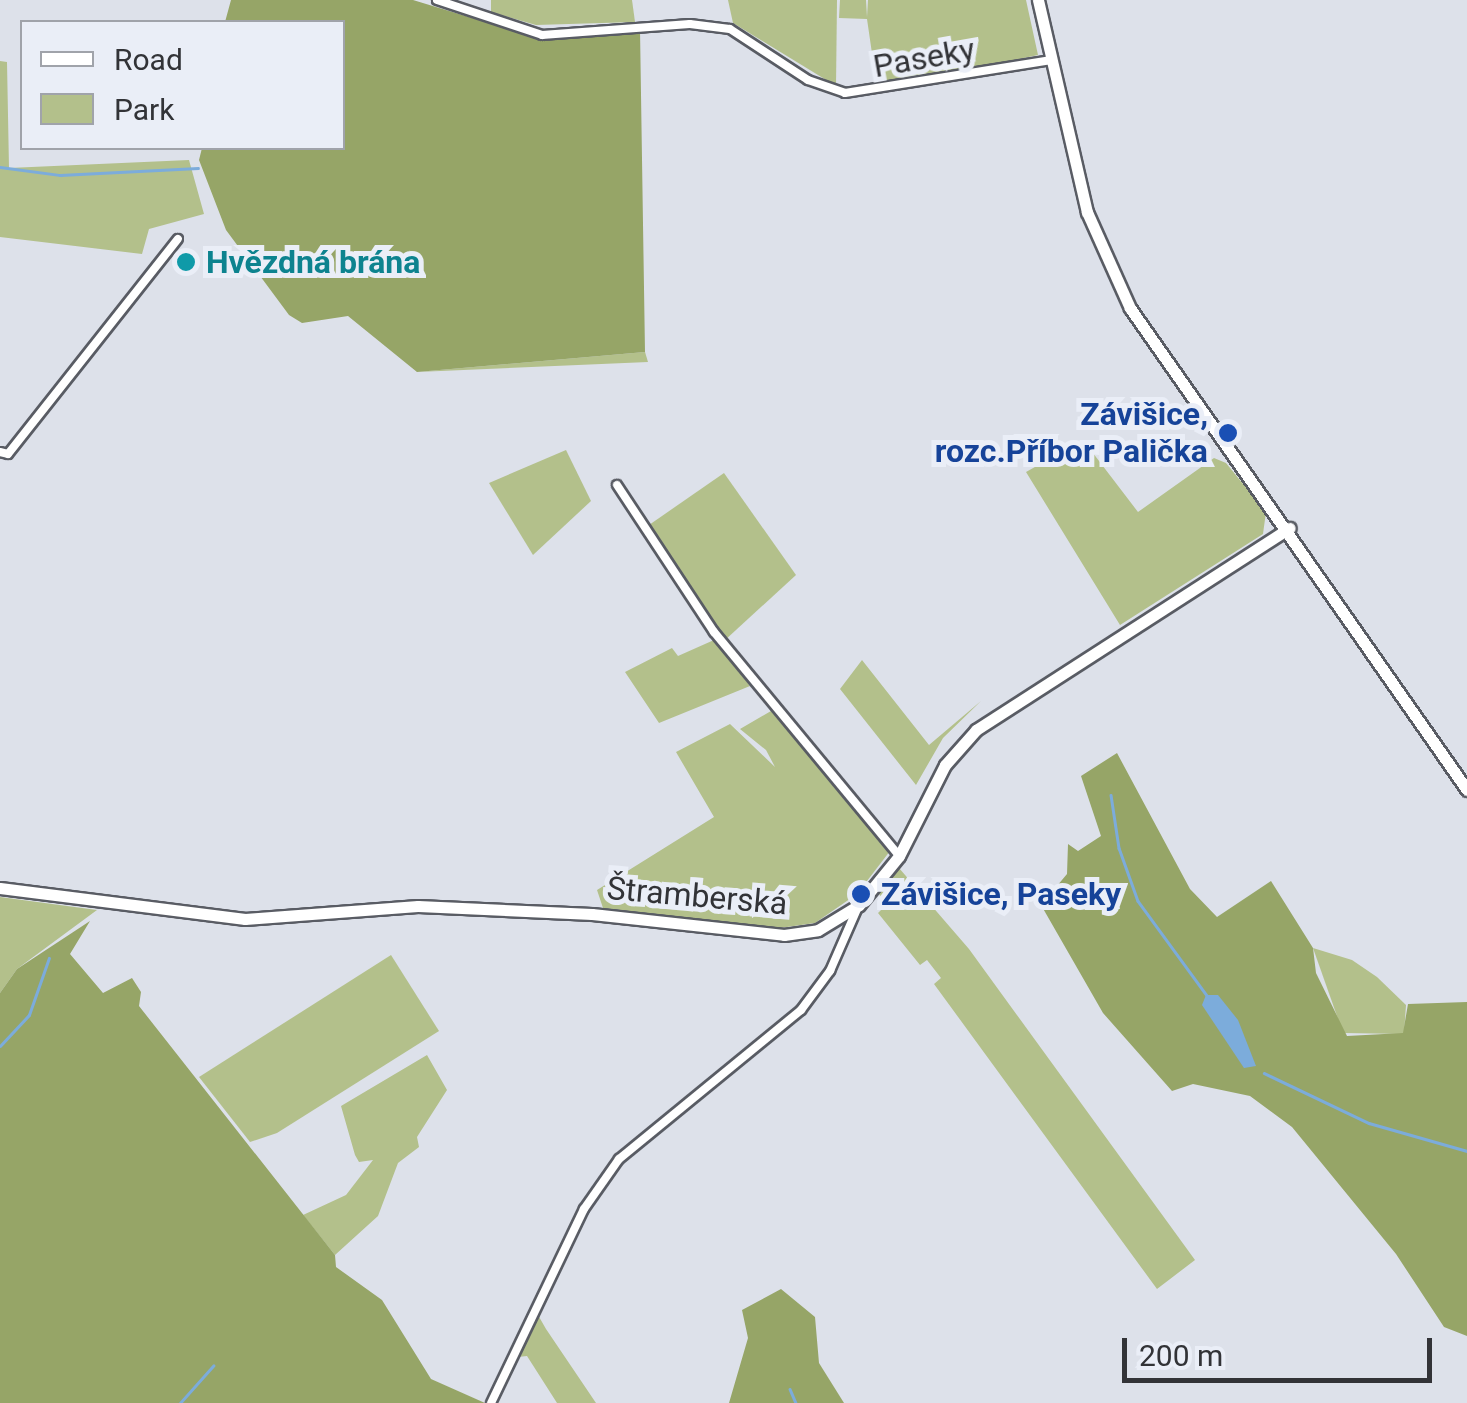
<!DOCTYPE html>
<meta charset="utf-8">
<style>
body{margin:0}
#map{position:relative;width:1467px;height:1403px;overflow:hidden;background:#dde1ea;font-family:Roboto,sans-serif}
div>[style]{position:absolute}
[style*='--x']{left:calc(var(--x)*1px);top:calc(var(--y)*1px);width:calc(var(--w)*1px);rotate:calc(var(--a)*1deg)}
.green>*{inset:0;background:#b3c08b}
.forest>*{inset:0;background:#96a567}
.water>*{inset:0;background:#7cacdb}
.stream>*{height:2.5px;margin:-1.25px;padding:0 1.25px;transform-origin:1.25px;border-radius:1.25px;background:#7cacdb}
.roads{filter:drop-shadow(2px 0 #595c64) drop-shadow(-2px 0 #595c64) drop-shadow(0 2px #595c64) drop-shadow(0 -2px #595c64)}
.street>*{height:8px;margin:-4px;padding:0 4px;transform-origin:4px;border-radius:4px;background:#fff}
.secondary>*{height:11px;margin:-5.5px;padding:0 5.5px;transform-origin:5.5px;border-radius:5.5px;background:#fff}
.dots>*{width:28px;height:28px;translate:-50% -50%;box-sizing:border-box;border:5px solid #eaeef7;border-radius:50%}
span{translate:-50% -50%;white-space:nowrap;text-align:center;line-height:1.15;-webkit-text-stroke:10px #eaeef7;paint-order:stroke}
.street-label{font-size:32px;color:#323337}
.culture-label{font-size:32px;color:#0d838f;font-weight:700}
.left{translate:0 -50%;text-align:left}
.transit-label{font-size:32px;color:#164399;font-weight:700}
.right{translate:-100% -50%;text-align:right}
.legend{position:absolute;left:20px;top:20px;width:325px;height:130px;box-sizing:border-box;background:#eaeef7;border:2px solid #a0a3aa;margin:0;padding:12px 18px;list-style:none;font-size:30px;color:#323337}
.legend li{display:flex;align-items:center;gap:20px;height:50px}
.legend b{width:50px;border:2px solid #a0a3aa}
.scale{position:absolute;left:1122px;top:1338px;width:310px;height:45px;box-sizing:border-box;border:5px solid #323337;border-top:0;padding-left:12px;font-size:30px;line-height:35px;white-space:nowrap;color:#323337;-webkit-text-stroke:8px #eaeef7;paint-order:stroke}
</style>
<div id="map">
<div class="green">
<i style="clip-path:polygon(491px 0,632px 0,635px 22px,536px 25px,491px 12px)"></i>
<i style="clip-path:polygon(728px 0,837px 0,836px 86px,733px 23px)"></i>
<i style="clip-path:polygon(840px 0,866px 0,867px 17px,868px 0,1026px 0,1038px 55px,882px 88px,876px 81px,867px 19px,839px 18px)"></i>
<i style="clip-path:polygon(0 61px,7px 62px,9px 168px,189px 160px,204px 214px,149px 229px,142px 254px,0 237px)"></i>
<i style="clip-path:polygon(645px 352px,648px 362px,417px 372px)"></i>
<i style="clip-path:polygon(1083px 440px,1138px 512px,1214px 458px,1226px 463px,1266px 512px,1263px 534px,1120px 625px,1026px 472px)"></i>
<i style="clip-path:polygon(566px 450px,591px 501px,533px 555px,489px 483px)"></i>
<i style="clip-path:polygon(724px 473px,796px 575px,724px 641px,649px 525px)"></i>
<i style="clip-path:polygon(714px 640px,750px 686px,659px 723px,625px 672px,672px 648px,678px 656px)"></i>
<i style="clip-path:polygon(862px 660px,929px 745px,981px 701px,943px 738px,916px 785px,840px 689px)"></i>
<i style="clip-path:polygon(771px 711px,890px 851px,857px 894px,815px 923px,780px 928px,603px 908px,597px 890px,714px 817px,676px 752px,730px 724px,775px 767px,766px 750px,740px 729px)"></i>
<i style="clip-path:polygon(899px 868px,969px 949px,1195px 1260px,1157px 1289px,934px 984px,941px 978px,927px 960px,920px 965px,878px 913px,887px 904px,879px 894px)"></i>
<i style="clip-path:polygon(0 897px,97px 910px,17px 969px,0 993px)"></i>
<i style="clip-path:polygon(1313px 948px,1352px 960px,1377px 977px,1406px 1005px,1404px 1034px,1343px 1033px)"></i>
<i style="clip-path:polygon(391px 955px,439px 1031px,277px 1133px,250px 1142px,199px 1077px)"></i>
<i style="clip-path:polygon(427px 1055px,447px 1090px,417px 1137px,419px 1147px,398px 1163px,378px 1216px,335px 1255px,303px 1215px,346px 1195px,373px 1160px,359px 1162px,355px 1155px,341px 1106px)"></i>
<i style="clip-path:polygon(538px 1315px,546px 1329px,596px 1403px,557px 1403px,527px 1356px,518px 1357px)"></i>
</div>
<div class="forest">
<i style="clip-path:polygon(231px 0,413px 0,541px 39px,640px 29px,645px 352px,417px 372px,348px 316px,302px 323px,289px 315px,226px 230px,199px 160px,202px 148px,342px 148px,342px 22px,225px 22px)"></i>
<i style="clip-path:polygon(1117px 753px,1190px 889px,1217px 917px,1271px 881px,1313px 948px,1316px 973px,1347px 1036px,1403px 1033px,1408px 1004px,1467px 1002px,1467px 1336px,1444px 1327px,1396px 1254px,1292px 1127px,1250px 1096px,1193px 1084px,1172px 1091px,1103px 1013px,1041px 905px,1067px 874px,1068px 844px,1078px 851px,1101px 836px,1081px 776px)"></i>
<i style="clip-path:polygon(90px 921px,70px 954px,103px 993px,132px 978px,141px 992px,139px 1006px,335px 1255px,336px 1267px,382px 1300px,431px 1379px,485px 1403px,0 1403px,0 993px,17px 969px)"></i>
<i style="clip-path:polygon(781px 1289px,815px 1317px,819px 1363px,844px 1403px,729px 1403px,748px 1338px,742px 1310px)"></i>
</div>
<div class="water">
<i style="clip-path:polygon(1206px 995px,1218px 995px,1238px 1020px,1256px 1066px,1244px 1068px,1202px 1005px)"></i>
</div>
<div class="stream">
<i style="--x:0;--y:167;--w:61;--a:7.6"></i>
<i style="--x:60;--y:175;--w:138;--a:-2.9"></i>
<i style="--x:1111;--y:795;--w:54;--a:81.4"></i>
<i style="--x:1119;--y:848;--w:56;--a:70.3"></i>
<i style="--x:1138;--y:901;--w:119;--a:53.9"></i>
<i style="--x:0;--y:1046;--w:42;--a:-46.9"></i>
<i style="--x:29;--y:1015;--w:60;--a:-70.7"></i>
<i style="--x:1264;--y:1073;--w:116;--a:25.5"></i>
<i style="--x:1369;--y:1123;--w:102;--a:15.9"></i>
<i style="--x:790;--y:1389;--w:15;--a:67"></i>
<i style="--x:180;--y:1403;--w:50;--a:-48.3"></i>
</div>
<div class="roads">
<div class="street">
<i style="--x:437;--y:0;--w:111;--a:18.4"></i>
<i style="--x:542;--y:35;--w:148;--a:-4.3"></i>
<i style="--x:690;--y:24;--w:40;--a:7.1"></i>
<i style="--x:730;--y:29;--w:93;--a:33.2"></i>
<i style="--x:808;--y:80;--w:39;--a:19"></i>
<i style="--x:845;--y:93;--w:209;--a:-9.1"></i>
<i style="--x:0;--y:452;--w:8;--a:14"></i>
<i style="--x:8;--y:454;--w:274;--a:-51.7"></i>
<i style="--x:617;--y:485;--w:176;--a:56.6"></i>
<i style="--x:714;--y:632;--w:291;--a:50.4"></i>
<i style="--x:491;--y:1403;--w:215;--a:-64.4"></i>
<i style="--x:584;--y:1209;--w:61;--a:-55"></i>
<i style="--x:619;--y:1159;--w:235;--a:-39.3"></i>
<i style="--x:801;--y:1010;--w:49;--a:-53.4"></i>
<i style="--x:830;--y:971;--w:70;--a:-66.4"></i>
</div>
<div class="secondary">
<i style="--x:1038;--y:0;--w:218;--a:77"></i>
<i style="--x:1087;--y:212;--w:105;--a:65.9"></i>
<i style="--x:1130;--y:308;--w:588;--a:55.04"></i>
<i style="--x:0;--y:888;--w:247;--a:7.2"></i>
<i style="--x:245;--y:919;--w:173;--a:-4.3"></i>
<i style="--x:418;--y:906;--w:174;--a:2.6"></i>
<i style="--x:592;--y:914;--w:193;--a:6.2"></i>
<i style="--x:784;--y:935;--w:34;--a:-8"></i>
<i style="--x:818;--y:930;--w:48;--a:-31.4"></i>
<i style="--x:859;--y:905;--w:63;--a:-50.8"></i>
<i style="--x:899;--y:856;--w:102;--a:-63.2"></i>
<i style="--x:945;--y:765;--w:47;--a:-48.5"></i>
<i style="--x:976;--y:730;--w:373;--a:-32.8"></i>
</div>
</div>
<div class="dots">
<i style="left:186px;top:262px;background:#0f9aa8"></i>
<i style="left:1228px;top:433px;background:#1a4fb4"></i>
<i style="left:861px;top:894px;background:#1a4fb4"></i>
</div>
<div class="street-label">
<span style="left:924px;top:58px;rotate:-10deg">Paseky</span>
<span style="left:697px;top:896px;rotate:5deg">Štramberská</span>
</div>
<div class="culture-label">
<span class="left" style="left:206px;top:262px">Hvězdná brána</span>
</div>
<div class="transit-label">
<span class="right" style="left:1208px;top:433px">Závišice,<br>rozc.Příbor Palička</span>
<span class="left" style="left:881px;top:894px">Závišice, Paseky</span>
</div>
<ul class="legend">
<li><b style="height:12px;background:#fff"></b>Road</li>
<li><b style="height:28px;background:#b3c08b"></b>Park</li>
</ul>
<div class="scale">200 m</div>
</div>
